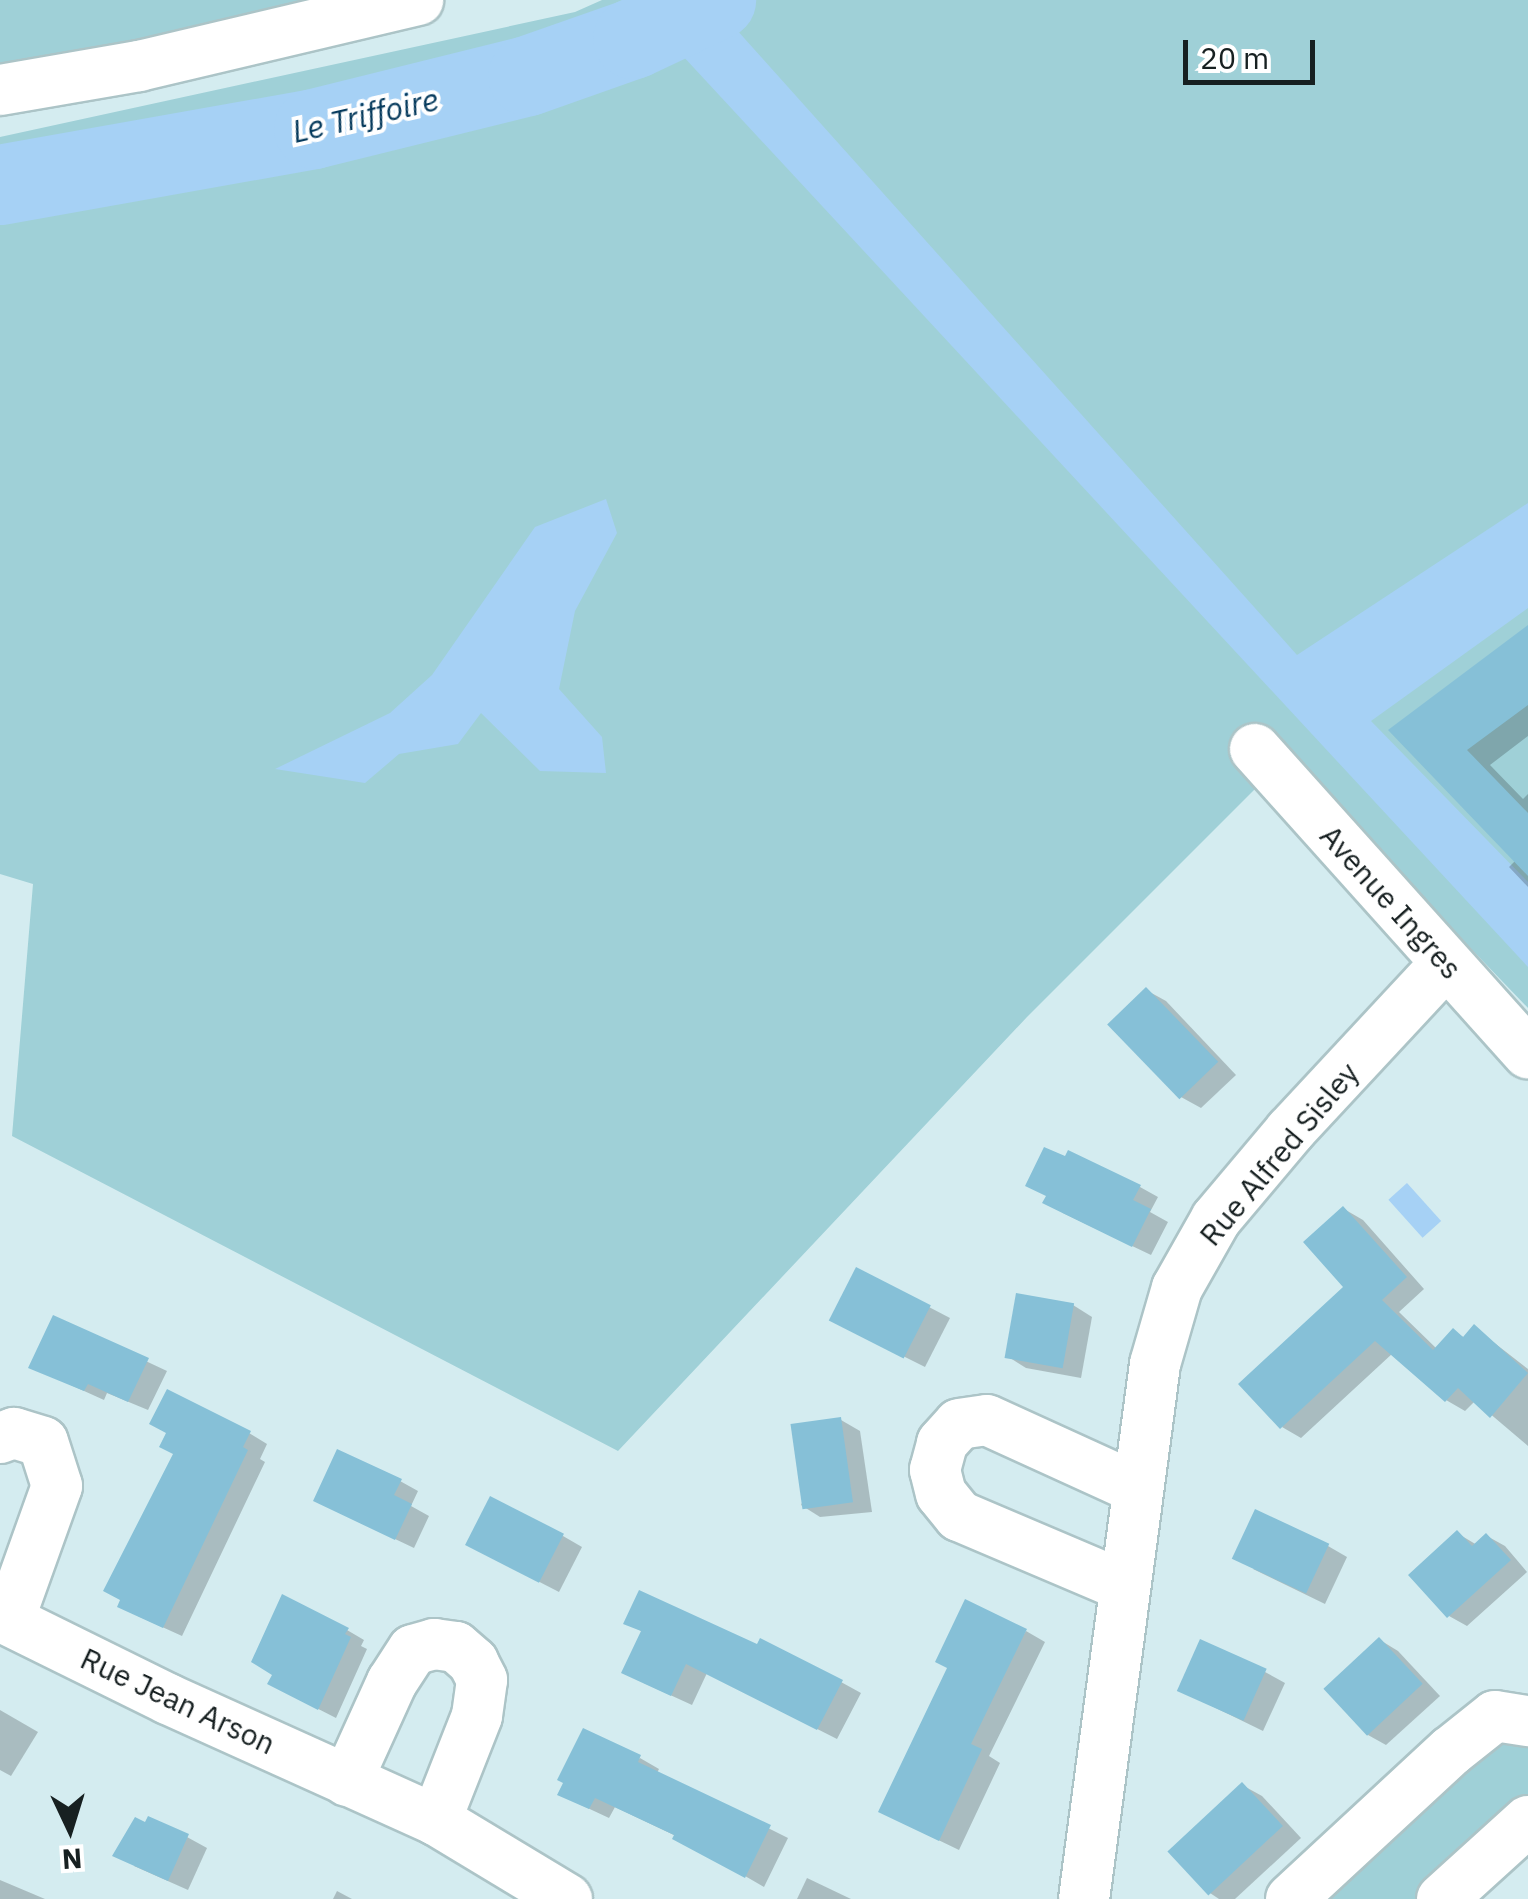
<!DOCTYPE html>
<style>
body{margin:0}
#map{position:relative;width:1528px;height:1899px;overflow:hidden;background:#d4ecf0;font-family:"IBM Plex Sans",sans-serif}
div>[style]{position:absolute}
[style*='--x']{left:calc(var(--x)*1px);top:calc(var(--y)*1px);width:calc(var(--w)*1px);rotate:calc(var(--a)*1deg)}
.green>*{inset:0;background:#9fd0d7}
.water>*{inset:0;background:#a6d1f5;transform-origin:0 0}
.shadow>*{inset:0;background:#0003}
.river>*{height:80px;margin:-40px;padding:0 40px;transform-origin:40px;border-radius:40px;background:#a6d1f5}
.building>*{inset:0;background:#86c0d7;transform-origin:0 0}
.roads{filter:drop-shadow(2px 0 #acc4c7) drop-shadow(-2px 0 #acc4c7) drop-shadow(0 2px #acc4c7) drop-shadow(0 -2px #acc4c7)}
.minor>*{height:50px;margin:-25px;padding:0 25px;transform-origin:25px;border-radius:25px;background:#fff}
span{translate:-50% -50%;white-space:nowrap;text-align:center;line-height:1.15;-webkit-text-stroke:8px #fff;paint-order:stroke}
.street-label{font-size:30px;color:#172021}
.water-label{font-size:32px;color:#073b5d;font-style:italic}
.north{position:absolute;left:20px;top:1779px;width:100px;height:100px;-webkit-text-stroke:8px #fff;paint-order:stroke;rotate:176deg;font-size:28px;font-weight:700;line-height:40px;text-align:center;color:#172021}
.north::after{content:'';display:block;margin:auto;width:35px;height:45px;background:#172021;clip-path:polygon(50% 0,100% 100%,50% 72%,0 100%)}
.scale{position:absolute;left:1183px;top:40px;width:132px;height:45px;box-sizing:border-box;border:5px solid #172021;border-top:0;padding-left:12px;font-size:30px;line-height:35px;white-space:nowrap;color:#172021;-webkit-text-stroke:8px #fff;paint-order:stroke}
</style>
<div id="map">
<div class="green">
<i style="clip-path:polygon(0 0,328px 0,325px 8px,0 69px)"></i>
<i style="clip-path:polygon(602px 0,1528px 0,1528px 1008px,1287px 757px,1027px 1017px,618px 1451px,12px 1136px,33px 884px,0 874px,0 137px,575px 12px)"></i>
<i style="clip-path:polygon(1488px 1738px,1528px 1744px,1528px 1804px,1421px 1899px,1315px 1899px)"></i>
</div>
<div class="water">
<i style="clip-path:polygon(631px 0,710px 0,1297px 655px,1528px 503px,1528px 608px,1371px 721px,1528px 882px,1528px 967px)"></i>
<i style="clip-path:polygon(606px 499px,617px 533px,575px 611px,559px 689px,602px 737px,606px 773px,540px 771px,481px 713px,458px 744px,399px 754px,365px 783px,275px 769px,390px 713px,432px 675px,535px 527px)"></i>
<i style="left:1407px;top:1183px;width:51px;height:25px;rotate:48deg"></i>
</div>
<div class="shadow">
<i style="clip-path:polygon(1528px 630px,1528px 736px,1490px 765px,1523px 799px,1528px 794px,1528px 887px,1509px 867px,1516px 860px,1392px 731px)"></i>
<i style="clip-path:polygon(1146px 990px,1166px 1001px,1236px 1075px,1201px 1108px,1181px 1097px)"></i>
<i style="clip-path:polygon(1140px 1187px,1158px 1197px,1150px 1212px,1168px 1222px,1151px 1255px,1063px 1213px,1048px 1196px)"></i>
<i style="clip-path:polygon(1344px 1209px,1363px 1220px,1424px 1289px,1399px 1312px,1437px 1349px,1453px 1331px,1465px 1338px,1474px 1327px,1528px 1369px,1528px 1446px,1475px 1401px,1465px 1411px,1446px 1400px,1393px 1353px,1301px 1438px,1282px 1427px,1347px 1288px)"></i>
<i style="clip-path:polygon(858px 1270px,950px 1318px,925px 1367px,853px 1331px)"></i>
<i style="clip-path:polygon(1073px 1305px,1092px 1317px,1081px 1378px,1026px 1368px,1007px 1356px)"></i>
<i style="clip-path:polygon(54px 1318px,167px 1371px,148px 1410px,107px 1393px,104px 1400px,31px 1367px)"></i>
<i style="clip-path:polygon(841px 1420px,860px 1431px,872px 1512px,820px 1517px,801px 1505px)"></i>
<i style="clip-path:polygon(249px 1433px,267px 1444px,260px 1459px,265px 1462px,182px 1636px,138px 1616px)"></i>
<i style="clip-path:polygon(400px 1481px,418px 1491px,411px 1506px,429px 1516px,414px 1548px,334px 1510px)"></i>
<i style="clip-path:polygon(1457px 1533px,1477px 1545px,1487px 1536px,1505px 1546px,1527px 1572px,1467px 1626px,1449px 1616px)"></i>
<i style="clip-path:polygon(563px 1536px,582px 1547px,559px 1592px,487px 1555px)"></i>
<i style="clip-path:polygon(1328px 1546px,1347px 1557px,1325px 1604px,1253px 1569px)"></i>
<i style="clip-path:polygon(626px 1623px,841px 1682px,861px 1693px,837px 1739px,707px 1673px,692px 1705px,644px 1683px,643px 1632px)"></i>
<i style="clip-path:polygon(347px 1630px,364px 1640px,361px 1646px,367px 1649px,336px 1718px,287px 1693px)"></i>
<i style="clip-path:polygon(1026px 1631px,1045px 1642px,989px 1756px,1000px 1763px,959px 1850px,901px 1822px)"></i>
<i style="clip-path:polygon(1380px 1640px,1398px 1651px,1440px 1696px,1386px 1745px,1368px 1735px)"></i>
<i style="clip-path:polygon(1265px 1672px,1285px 1683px,1263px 1731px,1179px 1690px)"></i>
<i style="clip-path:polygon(0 1710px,38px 1732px,11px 1776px,0 1770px)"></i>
<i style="clip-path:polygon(640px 1758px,659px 1769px,657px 1773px,788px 1838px,764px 1887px,676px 1836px,615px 1807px,609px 1818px,579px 1804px)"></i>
<i style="clip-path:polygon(1242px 1785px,1262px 1796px,1301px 1838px,1235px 1899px,1219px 1899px,1210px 1893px)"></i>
<i style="clip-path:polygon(187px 1837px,207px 1848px,188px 1890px,134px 1866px)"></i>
<i style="clip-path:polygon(807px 1878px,851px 1899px,797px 1899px)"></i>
<i style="clip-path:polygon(0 1880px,45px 1899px,0 1899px)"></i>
<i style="clip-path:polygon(337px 1891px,352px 1899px,333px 1899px)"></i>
</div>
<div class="river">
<i style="--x:0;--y:185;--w:319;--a:-10.1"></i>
<i style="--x:314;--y:129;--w:220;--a:-13.9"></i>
<i style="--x:528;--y:76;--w:111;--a:-19.4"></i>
<i style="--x:633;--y:39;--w:92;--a:-25.2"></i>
</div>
<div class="building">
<i style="clip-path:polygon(1528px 625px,1528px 705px,1467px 750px,1528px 813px,1528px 876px,1388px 730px)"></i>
<i style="left:1146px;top:987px;width:104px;height:54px;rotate:46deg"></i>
<i style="clip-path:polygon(1044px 1147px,1065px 1156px,1068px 1150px,1141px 1185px,1133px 1200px,1151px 1209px,1132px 1247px,1042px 1203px,1046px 1196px,1025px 1186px)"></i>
<i style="clip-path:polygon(1343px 1206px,1407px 1277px,1382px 1300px,1433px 1350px,1453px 1328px,1463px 1337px,1474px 1324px,1528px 1373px,1490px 1418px,1458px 1388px,1445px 1402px,1375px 1341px,1280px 1429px,1238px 1384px,1343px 1287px,1303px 1242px)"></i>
<i style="left:856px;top:1267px;width:84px;height:60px;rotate:27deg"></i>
<i style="left:1016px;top:1293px;width:59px;height:66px;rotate:10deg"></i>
<i style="clip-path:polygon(53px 1315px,149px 1358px,128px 1402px,88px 1384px,84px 1391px,28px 1368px)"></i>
<i style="clip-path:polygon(167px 1389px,251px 1431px,243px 1447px,248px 1450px,163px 1628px,117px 1607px,120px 1600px,103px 1591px,173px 1454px,159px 1447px,166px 1433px,149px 1424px)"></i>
<i style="left:841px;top:1417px;width:86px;height:51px;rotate:82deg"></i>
<i style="clip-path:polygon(337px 1449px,402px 1479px,394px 1495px,412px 1504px,395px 1540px,313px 1501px)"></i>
<i style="left:490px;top:1496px;width:83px;height:55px;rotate:27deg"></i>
<i style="left:1255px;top:1509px;width:82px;height:55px;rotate:25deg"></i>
<i style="clip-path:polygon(1457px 1530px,1472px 1546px,1486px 1533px,1511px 1560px,1447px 1618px,1408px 1575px)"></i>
<i style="clip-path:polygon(639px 1590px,757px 1644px,760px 1638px,843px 1680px,817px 1730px,686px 1664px,671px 1696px,621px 1673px,641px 1631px,623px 1624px)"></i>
<i style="clip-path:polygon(282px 1594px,349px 1628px,345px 1634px,351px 1637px,318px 1710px,267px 1684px,272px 1675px,251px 1662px)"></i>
<i style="clip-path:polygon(965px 1599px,1027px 1629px,971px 1744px,982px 1749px,939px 1841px,878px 1812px,947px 1668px,935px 1662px)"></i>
<i style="left:1379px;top:1637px;width:64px;height:76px;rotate:47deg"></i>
<i style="left:1200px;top:1639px;width:73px;height:57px;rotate:24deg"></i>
<i style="clip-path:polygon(583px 1728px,641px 1755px,638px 1762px,771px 1825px,745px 1878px,672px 1839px,674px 1835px,595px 1798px,589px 1809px,557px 1795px,563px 1783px,557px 1780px)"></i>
<i style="left:1242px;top:1782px;width:60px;height:102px;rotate:47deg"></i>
<i style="clip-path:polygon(148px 1816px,189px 1834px,168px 1881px,112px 1856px,135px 1817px,145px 1822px)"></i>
</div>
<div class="roads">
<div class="minor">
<i style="--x:0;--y:90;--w:141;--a:-9.8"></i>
<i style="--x:139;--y:66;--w:287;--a:-13.3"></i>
<i style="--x:1255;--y:749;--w:409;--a:48.1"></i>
<i style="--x:0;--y:1438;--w:15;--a:-20"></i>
<i style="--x:14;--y:1433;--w:30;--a:17"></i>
<i style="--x:43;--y:1442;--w:46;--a:72.3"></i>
<i style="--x:57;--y:1486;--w:142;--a:109.7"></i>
<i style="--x:1124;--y:1586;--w:179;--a:-157"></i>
<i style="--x:959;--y:1516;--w:28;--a:-129"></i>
<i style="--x:941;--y:1494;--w:25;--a:-104"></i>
<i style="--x:935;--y:1470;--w:28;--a:-75"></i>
<i style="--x:942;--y:1443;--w:25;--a:-48"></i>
<i style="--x:959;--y:1424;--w:28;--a:-8"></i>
<i style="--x:987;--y:1420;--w:164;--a:24.5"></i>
<i style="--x:0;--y:1616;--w:187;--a:26.3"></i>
<i style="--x:168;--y:1699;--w:294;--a:24.3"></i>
<i style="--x:436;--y:1820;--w:153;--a:31.1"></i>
<i style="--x:347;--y:1781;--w:109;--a:-65.6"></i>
<i style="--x:392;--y:1682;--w:38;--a:-57"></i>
<i style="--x:413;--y:1650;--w:22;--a:-16"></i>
<i style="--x:434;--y:1644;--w:22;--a:8"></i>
<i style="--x:456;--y:1647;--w:23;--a:41"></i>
<i style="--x:473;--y:1662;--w:20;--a:63"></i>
<i style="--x:482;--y:1680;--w:36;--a:98"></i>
<i style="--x:477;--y:1716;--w:112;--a:111.5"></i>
<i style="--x:1084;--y:1899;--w:540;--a:-82.44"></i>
<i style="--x:1155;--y:1364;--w:79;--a:-73.9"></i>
<i style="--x:1177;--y:1288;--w:79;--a:-60.5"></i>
<i style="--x:1216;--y:1219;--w:115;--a:-49.9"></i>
<i style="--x:1290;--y:1131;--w:229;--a:-47.1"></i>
<i style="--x:1291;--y:1899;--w:218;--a:-42.8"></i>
<i style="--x:1451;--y:1751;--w:56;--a:-38.5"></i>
<i style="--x:1495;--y:1716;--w:33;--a:9"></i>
<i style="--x:1442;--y:1899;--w:116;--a:-42.2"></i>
</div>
</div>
<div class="street-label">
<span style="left:1391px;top:902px;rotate:48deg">Avenue Ingres</span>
<span style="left:1279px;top:1154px;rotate:-50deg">Rue Alfred Sisley</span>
<span style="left:178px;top:1701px;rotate:25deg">Rue Jean Arson</span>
</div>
<div class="water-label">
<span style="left:365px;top:115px;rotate:-13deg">Le Triffoire</span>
</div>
<div class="north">N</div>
<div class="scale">20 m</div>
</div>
